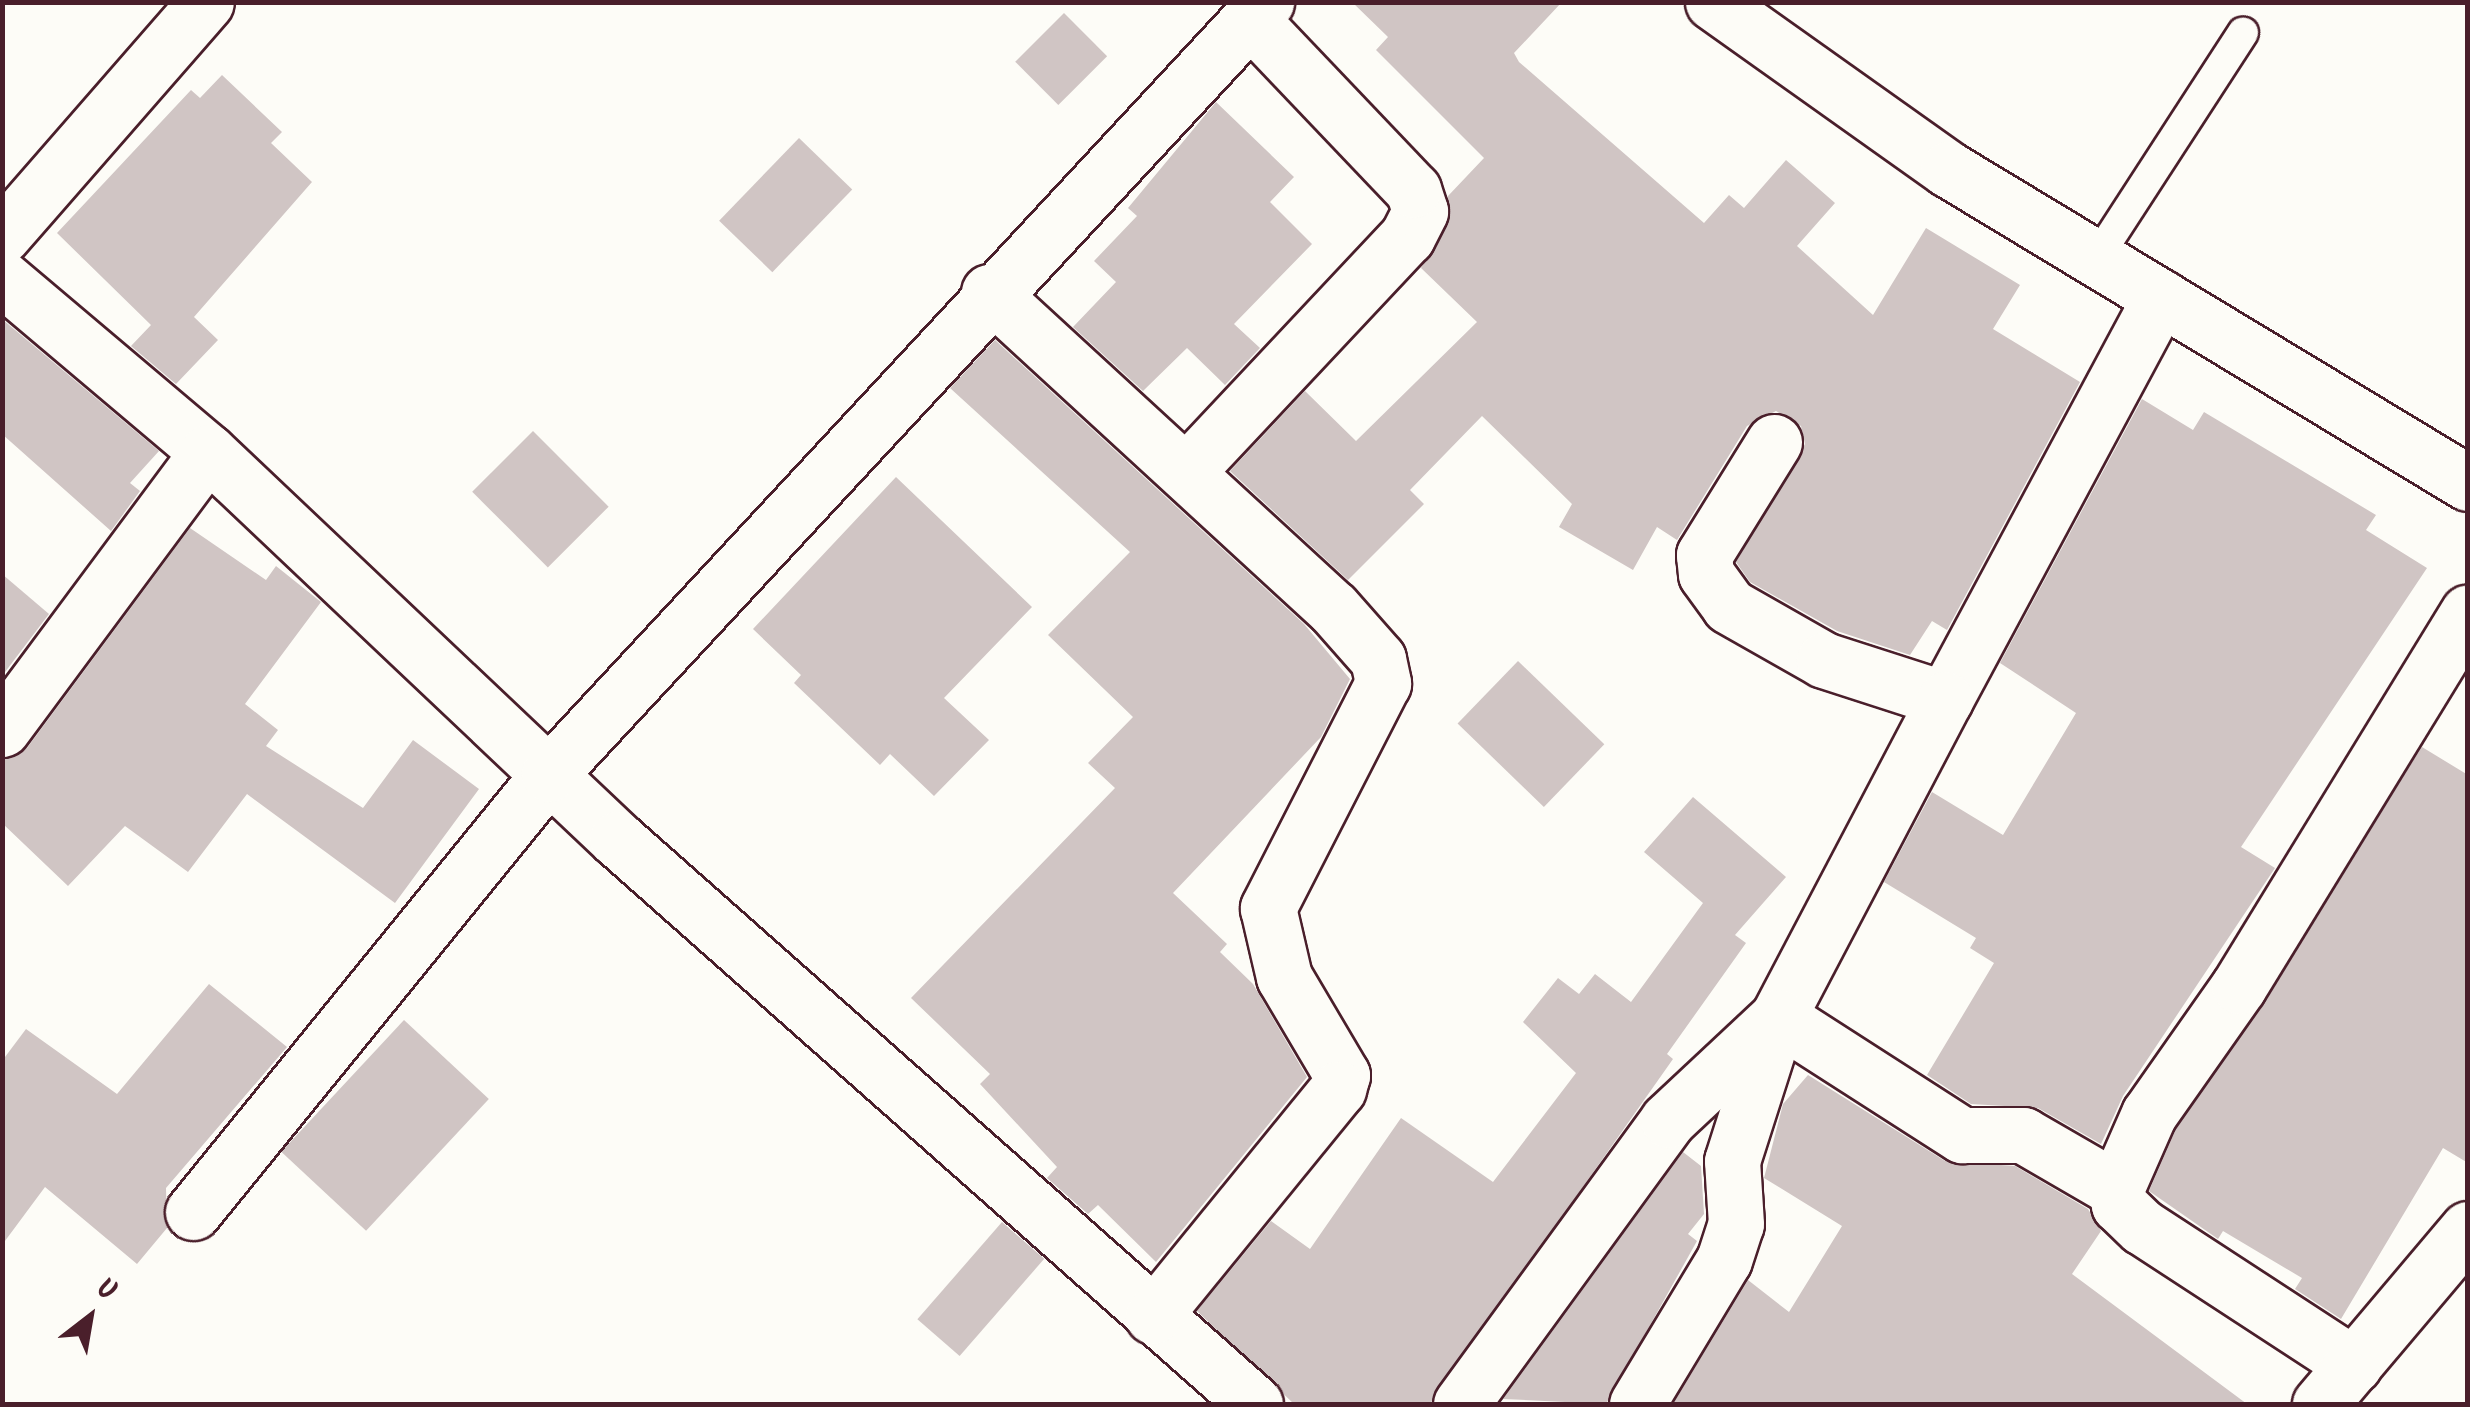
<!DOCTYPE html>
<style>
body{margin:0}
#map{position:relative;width:2470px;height:1407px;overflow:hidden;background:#fdfcf7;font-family:Kalam,sans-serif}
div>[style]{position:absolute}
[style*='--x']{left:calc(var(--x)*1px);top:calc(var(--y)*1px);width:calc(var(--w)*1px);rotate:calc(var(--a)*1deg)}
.building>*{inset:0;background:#d0c5c4;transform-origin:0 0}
.roads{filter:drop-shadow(2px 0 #4a1f2b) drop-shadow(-2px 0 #4a1f2b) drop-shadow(0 2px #4a1f2b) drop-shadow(0 -2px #4a1f2b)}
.service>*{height:30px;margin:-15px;padding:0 15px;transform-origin:15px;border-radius:15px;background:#fdfcf7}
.minor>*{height:55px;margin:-27.5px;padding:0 27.5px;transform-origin:27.5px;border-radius:27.5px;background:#fdfcf7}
.secondary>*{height:55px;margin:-27.5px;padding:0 27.5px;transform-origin:27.5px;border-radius:27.5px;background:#fdfcf7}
span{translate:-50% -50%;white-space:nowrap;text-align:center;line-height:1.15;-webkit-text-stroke:8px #fdfcf7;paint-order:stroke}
.frame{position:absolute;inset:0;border:5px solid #4a1f2b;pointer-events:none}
.north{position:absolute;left:40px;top:1267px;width:100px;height:100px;-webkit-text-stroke:8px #fdfcf7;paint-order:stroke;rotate:31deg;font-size:28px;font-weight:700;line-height:40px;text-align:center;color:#4a1f2b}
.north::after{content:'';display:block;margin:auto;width:35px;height:45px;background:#4a1f2b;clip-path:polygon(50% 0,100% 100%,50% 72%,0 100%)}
</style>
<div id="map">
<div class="building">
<i style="clip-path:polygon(1352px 2px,1562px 2px,1514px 53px,1519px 62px,1704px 223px,1729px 195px,1744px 208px,1786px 160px,1835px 203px,1797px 246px,1873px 315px,1926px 228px,2020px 285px,1993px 329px,2080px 382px,1947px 630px,1932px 621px,1910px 655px,1837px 631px,1750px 582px,1736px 562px,1805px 444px,1801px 426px,1776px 411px,1747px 426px,1677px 540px,1657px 527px,1633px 570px,1559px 527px,1572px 504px,1482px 416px,1410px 490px,1424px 504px,1348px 580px,1230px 471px,1305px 391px,1356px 441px,1477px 322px,1421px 268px,1448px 225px,1448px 196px,1484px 158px,1376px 50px,1388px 37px)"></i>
<i style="left:1064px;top:13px;width:61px;height:69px;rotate:45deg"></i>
<i style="clip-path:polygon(222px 75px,282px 132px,271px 143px,312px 182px,194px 317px,218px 340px,176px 384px,131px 346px,151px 325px,57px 233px,191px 90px,200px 98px)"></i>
<i style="clip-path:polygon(1216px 102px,1294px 177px,1270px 202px,1312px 244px,1234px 324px,1260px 348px,1225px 385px,1187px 348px,1143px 391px,1073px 327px,1116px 282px,1094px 261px,1137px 216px,1128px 208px)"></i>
<i style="left:799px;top:138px;width:74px;height:115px;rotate:44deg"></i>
<i style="clip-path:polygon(2px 319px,159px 451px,130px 483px,140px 491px,111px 531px,2px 434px)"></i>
<i style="clip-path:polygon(995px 340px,1304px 624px,1350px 679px,1321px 737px,1173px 893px,1227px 944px,1220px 952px,1253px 984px,1307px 1077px,1156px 1262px,1098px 1205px,1088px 1214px,1047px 1178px,1057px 1167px,980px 1084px,990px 1074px,911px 998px,1115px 788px,1088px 763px,1133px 717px,1048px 635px,1130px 552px,950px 388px)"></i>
<i style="clip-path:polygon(2142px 399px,2193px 430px,2204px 412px,2376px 515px,2366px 530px,2427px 568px,2241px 847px,2275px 868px,2123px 1096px,2101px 1144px,2038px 1108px,1971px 1104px,1927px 1075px,1994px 963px,1970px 948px,1976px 938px,1884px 882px,1932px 792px,2003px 835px,2076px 713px,2000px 663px)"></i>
<i style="left:533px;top:431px;width:107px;height:86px;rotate:45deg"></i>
<i style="clip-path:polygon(896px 477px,1032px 607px,944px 698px,989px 740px,934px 796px,890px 754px,880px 765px,794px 683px,801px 675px,753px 629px)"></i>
<i style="clip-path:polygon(190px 528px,266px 580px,276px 566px,321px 602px,245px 704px,278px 730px,266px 746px,363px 808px,413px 740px,479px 789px,395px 903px,247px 794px,188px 872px,125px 826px,68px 886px,2px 823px,2px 760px,27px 748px)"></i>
<i style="clip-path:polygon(2px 574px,49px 614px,2px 676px)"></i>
<i style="left:1518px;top:661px;width:120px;height:87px;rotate:44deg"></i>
<i style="clip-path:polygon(2422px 747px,2468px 775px,2468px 1163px,2443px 1148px,2341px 1319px,2295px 1289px,2302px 1278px,2223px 1231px,2218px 1239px,2149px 1191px,2176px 1129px)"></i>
<i style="clip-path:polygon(1693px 797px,1786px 877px,1735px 935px,1746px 943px,1667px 1054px,1673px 1059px,1430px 1404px,1294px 1404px,1197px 1311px,1271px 1221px,1310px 1249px,1401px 1118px,1493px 1182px,1576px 1073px,1523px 1022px,1558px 978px,1579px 994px,1595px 974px,1631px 1002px,1703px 903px,1644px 852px)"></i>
<i style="clip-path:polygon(209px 984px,287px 1047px,166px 1188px,167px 1228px,137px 1264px,45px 1187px,2px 1245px,2px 1061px,26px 1029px,117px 1094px)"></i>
<i style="left:404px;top:1020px;width:116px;height:180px;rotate:43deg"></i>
<i style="clip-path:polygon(1808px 1075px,1945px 1161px,2015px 1166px,2088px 1209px,2101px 1231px,2072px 1274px,2247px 1404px,1673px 1404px,1748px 1280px,1789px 1312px,1842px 1226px,1764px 1178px,1783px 1104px)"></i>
<i style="clip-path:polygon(1683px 1152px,1701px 1166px,1704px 1214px,1688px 1234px,1697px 1241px,1606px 1404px,1503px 1399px)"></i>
<i style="left:1002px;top:1222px;width:56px;height:129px;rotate:41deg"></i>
</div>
<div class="roads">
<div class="service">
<i style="--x:2096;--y:259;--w:270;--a:-57"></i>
</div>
<div class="minor">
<i style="--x:2;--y:236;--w:310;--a:-48.9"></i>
<i style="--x:2;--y:278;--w:270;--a:40.2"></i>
<i style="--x:208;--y:452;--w:563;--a:43.42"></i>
<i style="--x:617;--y:839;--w:852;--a:41.53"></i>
<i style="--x:989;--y:292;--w:467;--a:42.6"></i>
<i style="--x:1333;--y:608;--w:68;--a:48.6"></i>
<i style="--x:1378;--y:659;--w:25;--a:78"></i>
<i style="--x:1383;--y:683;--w:253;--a:117.1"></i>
<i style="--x:1268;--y:908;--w:71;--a:76.9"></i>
<i style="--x:1284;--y:977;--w:114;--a:59.4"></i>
<i style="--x:1342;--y:1075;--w:15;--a:106"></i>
<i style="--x:1338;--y:1089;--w:293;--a:129.2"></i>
<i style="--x:1774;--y:442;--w:133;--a:121.8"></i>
<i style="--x:1704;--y:555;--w:19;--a:84"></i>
<i style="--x:1706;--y:574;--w:39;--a:54"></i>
<i style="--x:1729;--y:606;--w:109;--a:29.6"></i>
<i style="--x:1824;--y:660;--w:127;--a:17.9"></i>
<i style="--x:1945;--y:699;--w:456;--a:-61.8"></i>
<i style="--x:1186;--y:472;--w:323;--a:-46.8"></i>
<i style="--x:1407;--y:237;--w:29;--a:-63"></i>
<i style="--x:1420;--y:211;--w:22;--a:-108"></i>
<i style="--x:1413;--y:190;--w:236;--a:-133.6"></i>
<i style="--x:2;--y:729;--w:345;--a:-53.4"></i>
<i style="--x:193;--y:1212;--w:564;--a:-50.9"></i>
<i style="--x:549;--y:774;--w:1054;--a:-47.12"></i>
<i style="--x:2354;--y:1365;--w:253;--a:-146.9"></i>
<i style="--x:2142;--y:1227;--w:32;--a:-136"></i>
<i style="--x:2119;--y:1205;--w:16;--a:-101"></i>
<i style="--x:2116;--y:1189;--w:82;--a:-66.3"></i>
<i style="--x:2149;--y:1114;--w:156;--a:-54.9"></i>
<i style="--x:2239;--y:986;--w:438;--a:-58.5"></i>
<i style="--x:1461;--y:1404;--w:351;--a:-53.9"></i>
<i style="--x:1668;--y:1120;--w:151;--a:-43.1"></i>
<i style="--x:1778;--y:1017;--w:359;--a:-62.3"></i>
<i style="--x:1637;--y:1404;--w:168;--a:-58.9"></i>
<i style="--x:1724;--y:1260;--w:38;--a:-72"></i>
<i style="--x:1736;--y:1224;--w:63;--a:-93.6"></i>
<i style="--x:1732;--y:1161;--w:151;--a:-72.3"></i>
<i style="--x:1778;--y:1017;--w:219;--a:32.7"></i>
<i style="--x:1962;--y:1135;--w:61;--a:0"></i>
<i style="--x:2023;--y:1135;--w:108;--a:30.1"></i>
<i style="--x:2320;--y:1404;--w:229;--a:-49.8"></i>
</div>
<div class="secondary">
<i style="--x:1713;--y:2;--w:288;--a:35.4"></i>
<i style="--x:1948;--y:169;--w:607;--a:31.13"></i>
</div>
</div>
<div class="frame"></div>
<div class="north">U</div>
</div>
